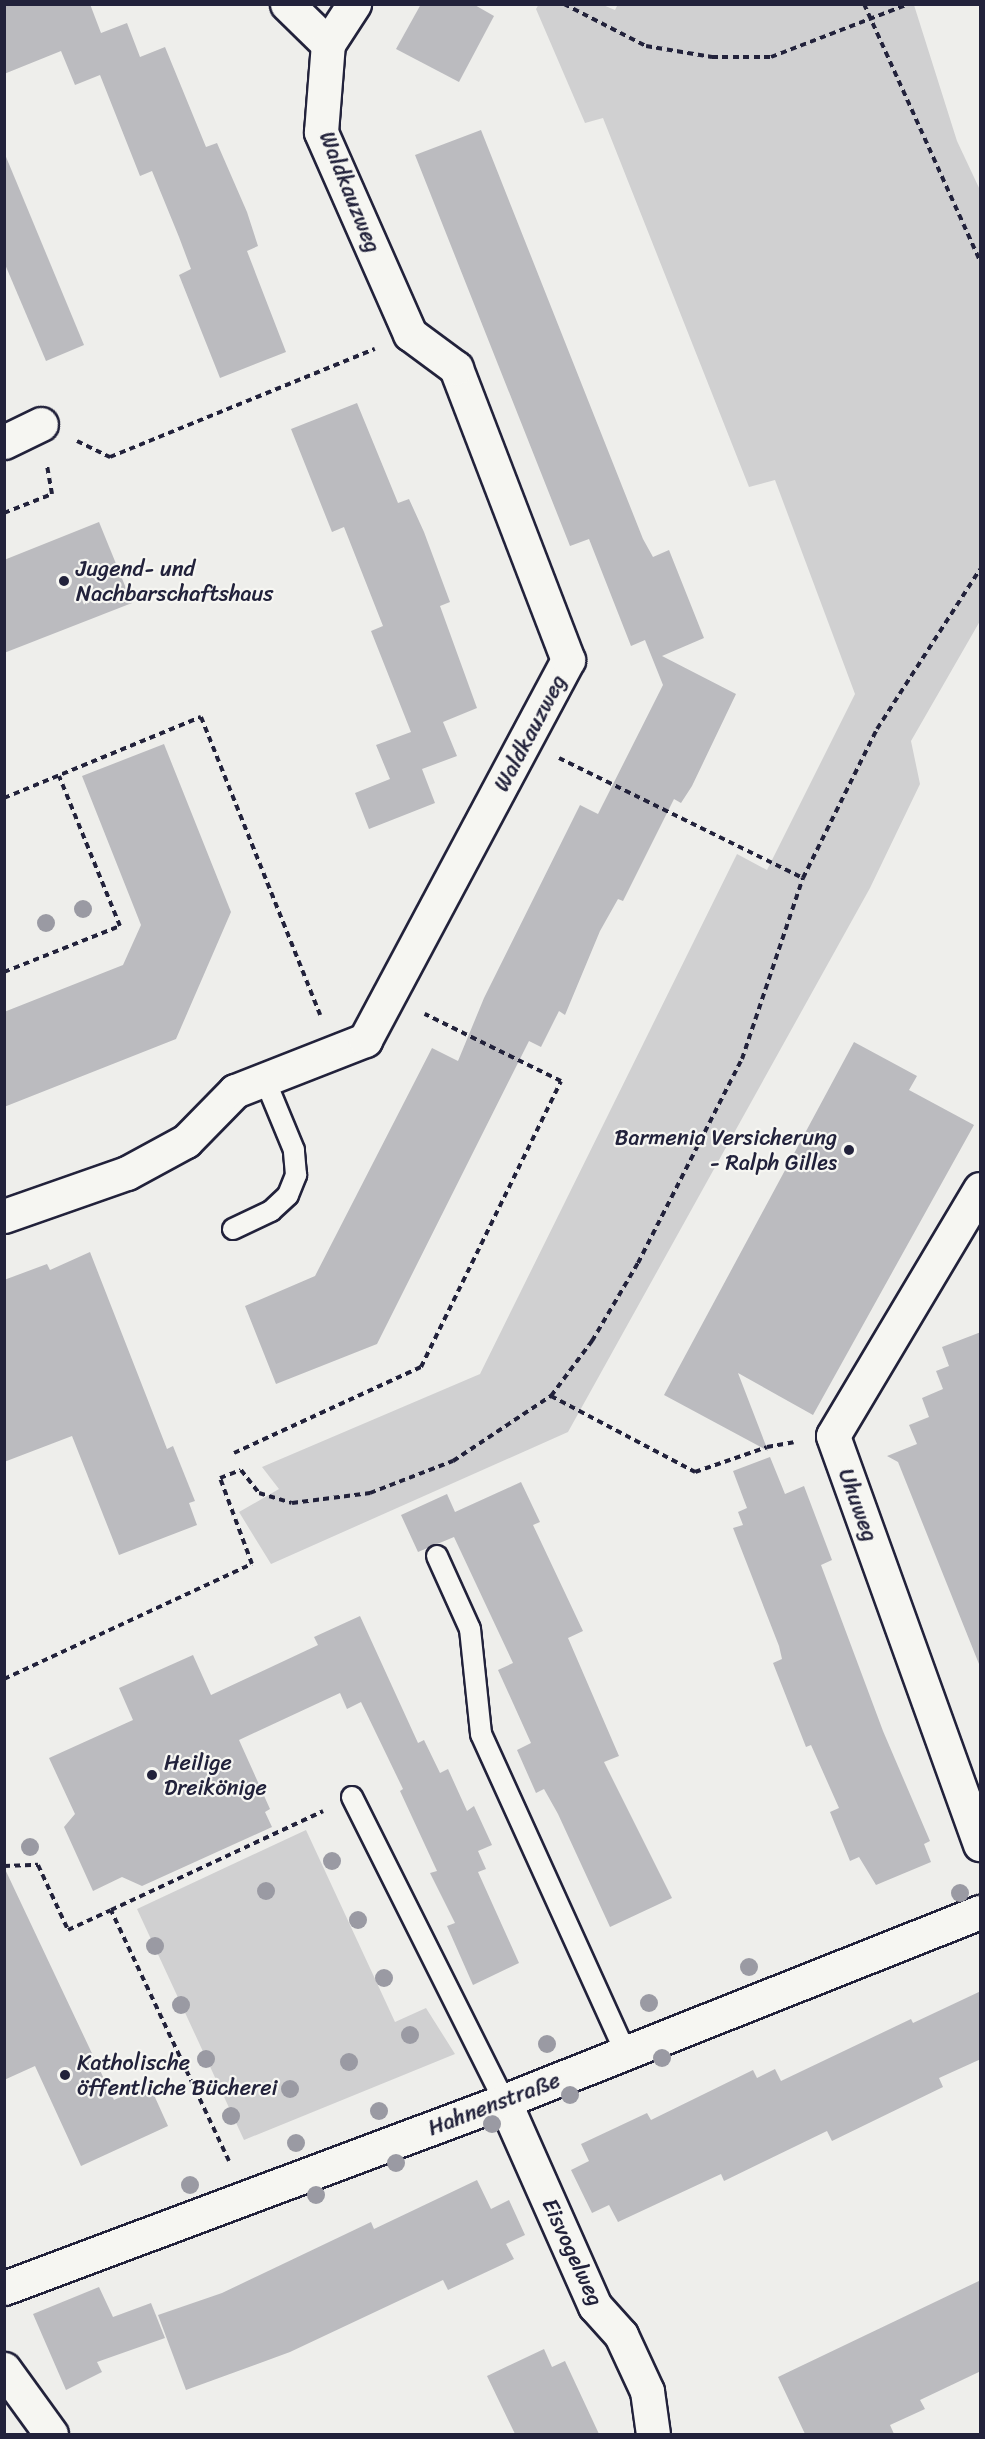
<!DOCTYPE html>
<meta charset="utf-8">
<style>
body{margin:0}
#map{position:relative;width:985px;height:2439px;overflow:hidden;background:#eeeeeb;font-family:Sriracha,sans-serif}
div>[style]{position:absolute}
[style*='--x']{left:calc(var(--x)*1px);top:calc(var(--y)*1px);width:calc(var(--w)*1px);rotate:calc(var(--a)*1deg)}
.green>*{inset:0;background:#d0d0d1}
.building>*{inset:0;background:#bbbbbf}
.path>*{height:4px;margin-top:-2px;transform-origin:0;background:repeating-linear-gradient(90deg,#22223b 0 6px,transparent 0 10.5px)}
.roads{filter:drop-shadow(2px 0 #22223b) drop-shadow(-2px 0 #22223b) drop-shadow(0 2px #22223b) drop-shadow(0 -2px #22223b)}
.lane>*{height:20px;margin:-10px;padding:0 10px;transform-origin:10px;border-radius:10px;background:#f6f6f2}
.street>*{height:33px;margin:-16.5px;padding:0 16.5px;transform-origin:16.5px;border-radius:16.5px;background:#f6f6f2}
.trees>*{width:18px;height:18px;margin:-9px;border-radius:50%;background:#9a9aa3}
.dots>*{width:16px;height:16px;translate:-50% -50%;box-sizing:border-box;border:3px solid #f6f6f2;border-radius:50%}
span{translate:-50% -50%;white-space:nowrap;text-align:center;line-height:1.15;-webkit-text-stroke:4.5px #f6f6f2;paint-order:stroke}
.street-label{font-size:22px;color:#22223b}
.poi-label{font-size:22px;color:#22223b}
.left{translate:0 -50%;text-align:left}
.right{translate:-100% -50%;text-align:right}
.frame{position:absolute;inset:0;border:6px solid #22223b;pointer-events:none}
</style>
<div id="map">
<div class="green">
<i style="clip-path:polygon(539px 4px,603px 5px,615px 10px,618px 4px,914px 5px,957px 141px,980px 190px,980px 621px,911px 741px,920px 784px,870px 888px,568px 1432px,271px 1564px,239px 1512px,279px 1489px,262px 1467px,480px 1374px,737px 854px,767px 870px,855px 694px,775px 480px,749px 487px,603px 118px,585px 123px,536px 9px)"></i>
<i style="clip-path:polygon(306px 1830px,395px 2022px,426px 2008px,455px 2054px,244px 2140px,137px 1909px)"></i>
</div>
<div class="building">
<i style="clip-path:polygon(4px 4px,90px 4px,101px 33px,127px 23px,140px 57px,165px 47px,206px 147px,217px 143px,247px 212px,258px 246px,247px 251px,286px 352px,220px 378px,179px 275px,191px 269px,179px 237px,152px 171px,140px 176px,100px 75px,75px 85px,61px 51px,4px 74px)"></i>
<i style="clip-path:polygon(421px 4px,473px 4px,494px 16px,459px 82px,396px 49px)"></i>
<i style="clip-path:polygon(481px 130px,643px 539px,653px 557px,669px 550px,704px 638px,662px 656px,736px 694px,692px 786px,681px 803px,674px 799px,623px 901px,618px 899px,600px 931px,565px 1015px,559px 1011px,541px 1047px,529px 1041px,377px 1344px,276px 1384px,245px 1306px,315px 1276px,432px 1048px,458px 1061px,484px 998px,580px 805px,598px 814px,663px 685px,645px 640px,631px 646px,589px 539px,570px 546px,415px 155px)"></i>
<i style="clip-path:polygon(4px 152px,84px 345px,46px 361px,4px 262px)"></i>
<i style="clip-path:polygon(357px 403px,398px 503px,409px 499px,424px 532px,450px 602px,440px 606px,477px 708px,443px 722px,457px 756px,422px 769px,435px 803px,369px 829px,355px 793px,390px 779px,376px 745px,411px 732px,371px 631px,383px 626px,344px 527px,332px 532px,291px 429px)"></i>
<i style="clip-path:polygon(99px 522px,132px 603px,4px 653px,4px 560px)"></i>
<i style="clip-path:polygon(164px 744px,231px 912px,176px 1039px,4px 1107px,4px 1012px,123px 965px,141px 925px,82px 776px)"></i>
<i style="clip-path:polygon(854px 1042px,917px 1076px,909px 1090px,974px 1125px,813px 1415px,738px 1373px,768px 1451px,664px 1395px)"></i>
<i style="clip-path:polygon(90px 1252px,167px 1449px,173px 1446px,195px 1501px,189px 1503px,197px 1525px,119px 1555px,72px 1436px,4px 1462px,4px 1280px,47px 1264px,50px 1270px)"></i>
<i style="clip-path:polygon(981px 1332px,981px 1664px,979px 1664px,898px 1462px,887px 1456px,917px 1444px,909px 1425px,929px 1417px,922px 1398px,943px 1389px,936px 1371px,949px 1366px,942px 1347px)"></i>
<i style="clip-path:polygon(770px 1457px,785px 1494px,804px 1486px,832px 1560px,821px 1565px,883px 1731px,930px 1841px,924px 1844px,931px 1862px,876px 1885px,859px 1857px,850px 1861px,830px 1812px,839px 1808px,811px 1745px,806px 1747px,773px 1663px,782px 1659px,779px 1646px,733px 1528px,743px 1525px,738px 1512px,747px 1508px,733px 1471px)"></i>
<i style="clip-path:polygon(521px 1482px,540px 1522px,533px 1525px,583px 1631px,568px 1638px,619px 1756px,604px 1762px,672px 1898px,610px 1927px,558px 1814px,544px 1789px,536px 1793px,517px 1750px,531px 1743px,498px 1670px,513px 1663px,454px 1537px,418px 1552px,401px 1515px,447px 1494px,455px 1512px)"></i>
<i style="clip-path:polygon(360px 1616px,418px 1743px,424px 1740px,440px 1773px,448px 1769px,467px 1811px,474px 1806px,492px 1845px,478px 1851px,486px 1869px,478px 1872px,519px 1963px,473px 1985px,447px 1926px,455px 1923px,430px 1873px,437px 1871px,400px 1791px,403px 1789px,361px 1702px,347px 1709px,340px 1693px,239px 1740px,270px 1809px,265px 1812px,272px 1827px,142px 1886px,122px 1877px,93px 1891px,64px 1827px,75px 1814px,49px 1758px,133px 1720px,119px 1688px,193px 1655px,211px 1695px,318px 1645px,314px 1637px)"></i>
<i style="clip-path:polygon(4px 1867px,114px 2100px,149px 2084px,168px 2126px,81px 2166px,35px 2066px,4px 2080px)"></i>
<i style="clip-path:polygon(981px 1991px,981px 2059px,939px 2078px,943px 2087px,832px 2141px,827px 2131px,724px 2181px,721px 2174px,618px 2222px,609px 2205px,592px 2213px,571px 2170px,589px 2161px,581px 2144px,647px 2113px,651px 2120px,753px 2070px,757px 2078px,775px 2069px,781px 2081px,911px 2019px,913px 2023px)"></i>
<i style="clip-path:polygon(477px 2180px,491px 2209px,509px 2200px,525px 2235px,506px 2244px,514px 2259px,448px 2290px,443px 2280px,290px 2352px,186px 2390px,158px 2315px,222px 2293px,371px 2222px,374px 2229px)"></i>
<i style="clip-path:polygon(981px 2280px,981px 2371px,920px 2400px,925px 2409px,890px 2425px,894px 2434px,805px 2434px,778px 2377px)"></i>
<i style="clip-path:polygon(99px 2287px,113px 2317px,151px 2303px,165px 2338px,97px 2362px,102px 2372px,66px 2390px,33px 2314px)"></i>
<i style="clip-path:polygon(544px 2349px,552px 2367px,565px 2361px,599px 2434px,515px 2434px,487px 2376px)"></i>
</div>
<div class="path">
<i style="--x:564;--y:4;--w:92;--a:27.1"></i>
<i style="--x:646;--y:46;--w:67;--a:9.5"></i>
<i style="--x:712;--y:57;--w:59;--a:0"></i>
<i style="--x:771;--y:57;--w:147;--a:-21.1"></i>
<i style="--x:864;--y:4;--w:282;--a:65.7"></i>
<i style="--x:77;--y:441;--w:37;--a:26"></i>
<i style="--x:110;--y:457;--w:286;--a:-22.2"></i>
<i style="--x:4;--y:513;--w:52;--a:-21.6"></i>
<i style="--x:52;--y:494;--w:29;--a:-100"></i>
<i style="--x:559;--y:758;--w:272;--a:26.2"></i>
<i style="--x:4;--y:798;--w:213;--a:-22.4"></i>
<i style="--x:201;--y:717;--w:321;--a:68.2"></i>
<i style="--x:4;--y:972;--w:125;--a:-21.6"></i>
<i style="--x:120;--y:926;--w:162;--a:-112.1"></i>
<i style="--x:551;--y:1396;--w:163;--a:27.8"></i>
<i style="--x:695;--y:1472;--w:76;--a:-19.1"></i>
<i style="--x:767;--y:1447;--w:27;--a:-10"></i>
<i style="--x:234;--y:1453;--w:206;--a:-24.7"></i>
<i style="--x:421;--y:1367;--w:318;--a:-63.9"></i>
<i style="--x:561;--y:1081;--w:152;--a:-153.8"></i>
<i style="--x:4;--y:1679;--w:273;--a:-24.9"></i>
<i style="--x:252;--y:1564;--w:92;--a:-110.4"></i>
<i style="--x:220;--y:1478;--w:22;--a:-21"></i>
<i style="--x:241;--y:1470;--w:29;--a:52"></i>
<i style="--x:259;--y:1493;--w:34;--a:17"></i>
<i style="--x:292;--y:1503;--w:79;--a:-7.3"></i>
<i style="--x:370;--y:1493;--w:89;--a:-21.1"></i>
<i style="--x:453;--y:1461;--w:118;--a:-33.6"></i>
<i style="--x:551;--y:1396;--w:69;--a:-53.3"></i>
<i style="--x:592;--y:1341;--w:91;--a:-59.5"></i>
<i style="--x:638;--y:1263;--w:229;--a:-63"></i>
<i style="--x:742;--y:1059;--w:191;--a:-71.4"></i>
<i style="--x:803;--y:878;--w:166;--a:-63.6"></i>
<i style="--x:877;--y:729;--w:190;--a:-57.2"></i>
<i style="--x:4;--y:1866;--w:34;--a:-2"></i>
<i style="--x:38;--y:1865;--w:72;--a:65.2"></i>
<i style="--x:68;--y:1930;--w:47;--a:-24.9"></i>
<i style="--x:229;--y:2161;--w:277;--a:-115.2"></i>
<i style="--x:111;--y:1910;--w:234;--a:-25"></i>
</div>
<div class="roads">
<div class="lane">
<i style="--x:233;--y:1229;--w:42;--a:-25.3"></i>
<i style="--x:271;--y:1211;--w:23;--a:-43"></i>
<i style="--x:288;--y:1195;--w:22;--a:-68"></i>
<i style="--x:296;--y:1175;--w:25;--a:-95"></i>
<i style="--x:294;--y:1150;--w:76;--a:-112.5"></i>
<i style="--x:437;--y:1556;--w:80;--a:65.7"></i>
<i style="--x:470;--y:1629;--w:106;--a:84"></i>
<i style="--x:481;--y:1734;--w:350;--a:65.6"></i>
<i style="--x:352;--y:1797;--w:340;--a:63.4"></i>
</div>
<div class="street">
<i style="--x:287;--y:4;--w:57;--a:44.3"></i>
<i style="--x:4;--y:442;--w:41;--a:-25.9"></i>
<i style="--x:980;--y:1189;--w:287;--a:120.8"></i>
<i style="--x:833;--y:1436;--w:434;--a:70.2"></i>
<i style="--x:4;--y:1216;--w:130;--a:-19.3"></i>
<i style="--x:127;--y:1173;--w:67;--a:-28.5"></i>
<i style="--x:186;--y:1141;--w:70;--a:-45.6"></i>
<i style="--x:235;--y:1091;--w:140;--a:-21.4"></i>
<i style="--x:365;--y:1040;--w:431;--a:-61.9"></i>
<i style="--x:568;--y:660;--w:313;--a:-111"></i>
<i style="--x:456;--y:368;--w:57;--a:-143.5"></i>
<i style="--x:410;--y:334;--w:221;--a:-113.8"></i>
<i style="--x:321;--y:132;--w:88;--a:-85.5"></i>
<i style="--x:328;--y:44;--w:48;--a:-57"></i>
<i style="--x:504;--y:2101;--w:224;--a:66.1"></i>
<i style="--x:595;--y:2306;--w:39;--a:48"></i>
<i style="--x:621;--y:2335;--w:62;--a:65.1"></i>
<i style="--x:647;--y:2391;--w:43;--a:82.1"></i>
<i style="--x:4;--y:2288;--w:534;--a:-20.51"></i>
<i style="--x:504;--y:2101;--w:512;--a:-21.66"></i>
<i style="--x:4;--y:2369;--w:80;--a:54.1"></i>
</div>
</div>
<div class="trees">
<i style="left:83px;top:909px"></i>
<i style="left:46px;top:923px"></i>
<i style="left:30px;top:1847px"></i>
<i style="left:332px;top:1861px"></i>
<i style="left:266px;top:1891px"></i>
<i style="left:960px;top:1893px"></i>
<i style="left:358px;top:1920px"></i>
<i style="left:155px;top:1946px"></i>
<i style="left:749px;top:1967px"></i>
<i style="left:384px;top:1978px"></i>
<i style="left:649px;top:2003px"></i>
<i style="left:181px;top:2005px"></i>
<i style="left:410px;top:2035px"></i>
<i style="left:547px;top:2044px"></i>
<i style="left:662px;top:2058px"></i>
<i style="left:206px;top:2059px"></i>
<i style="left:349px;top:2062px"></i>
<i style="left:290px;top:2089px"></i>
<i style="left:570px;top:2095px"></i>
<i style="left:379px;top:2111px"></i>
<i style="left:231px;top:2116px"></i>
<i style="left:492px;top:2124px"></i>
<i style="left:296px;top:2143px"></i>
<i style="left:396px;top:2163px"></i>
<i style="left:190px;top:2185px"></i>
<i style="left:316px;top:2195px"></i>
</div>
<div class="dots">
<i style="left:64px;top:581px;background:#22223b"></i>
<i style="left:849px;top:1150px;background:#22223b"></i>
<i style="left:152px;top:1775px;background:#22223b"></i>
<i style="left:65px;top:2075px;background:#22223b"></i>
</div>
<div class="street-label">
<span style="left:350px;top:192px;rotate:68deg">Waldkauzweg</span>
<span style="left:530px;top:733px;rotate:-62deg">Waldkauzweg</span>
<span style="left:858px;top:1505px;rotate:70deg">Uhuweg</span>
<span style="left:494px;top:2104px;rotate:-21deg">Hahnenstraße</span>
<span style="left:573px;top:2252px;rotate:65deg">Eisvogelweg</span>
</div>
<div class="poi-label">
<span class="left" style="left:76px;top:581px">Jugend- und<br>Nachbarschaftshaus</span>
<span class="right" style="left:837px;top:1150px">Barmenia Versicherung<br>- Ralph Gilles</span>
<span class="left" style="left:164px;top:1775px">Heilige<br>Dreikönige</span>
<span class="left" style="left:77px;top:2075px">Katholische<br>öffentliche Bücherei</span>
</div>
<div class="frame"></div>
</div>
